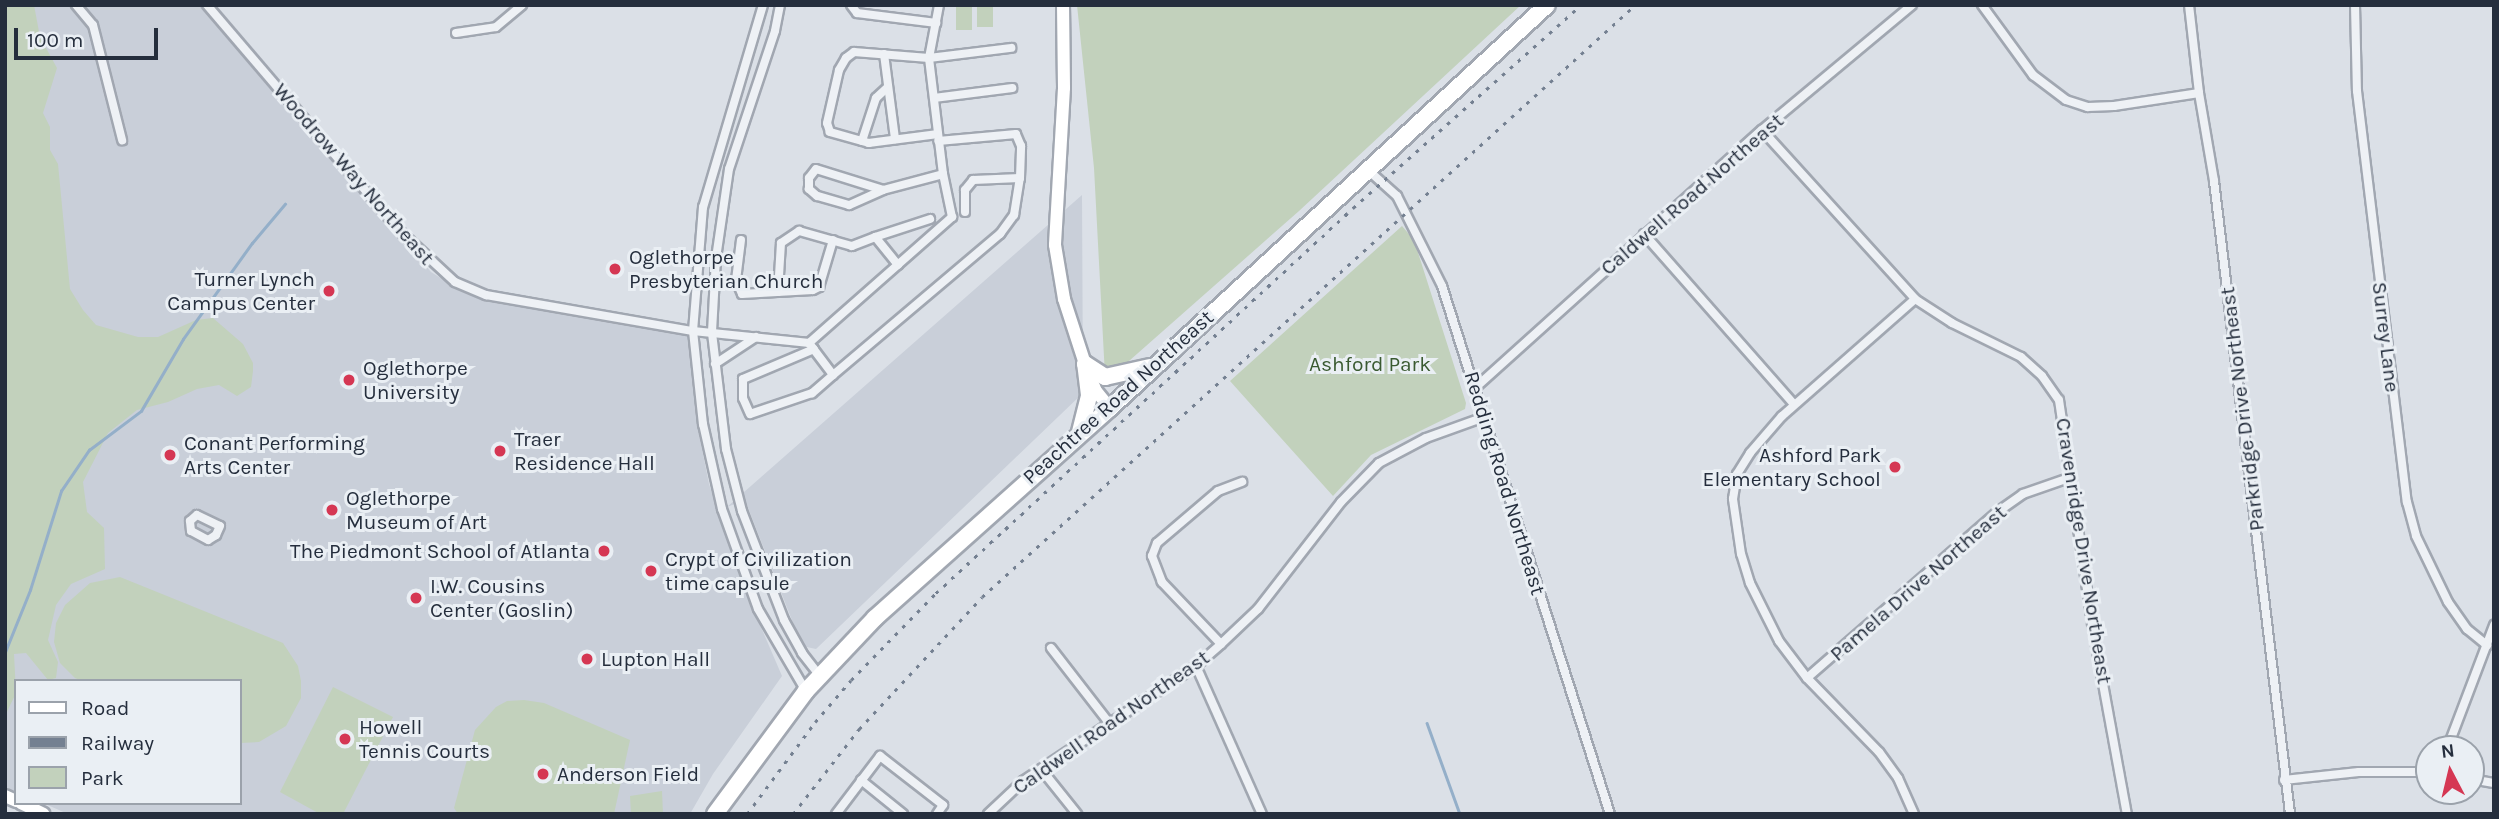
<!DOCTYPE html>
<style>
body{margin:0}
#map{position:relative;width:2499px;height:819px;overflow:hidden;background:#dbe0e7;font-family:Karla,sans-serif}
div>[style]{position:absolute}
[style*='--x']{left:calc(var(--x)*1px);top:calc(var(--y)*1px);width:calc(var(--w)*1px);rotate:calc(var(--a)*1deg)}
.built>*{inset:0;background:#c9cfd9}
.green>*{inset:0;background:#c2d1bc;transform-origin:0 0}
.stream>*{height:2.5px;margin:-1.25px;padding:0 1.25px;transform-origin:1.25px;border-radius:1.25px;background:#94afc9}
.roads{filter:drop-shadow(2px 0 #a1a7b1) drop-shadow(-2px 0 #a1a7b1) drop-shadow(0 2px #a1a7b1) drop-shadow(0 -2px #a1a7b1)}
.street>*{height:8px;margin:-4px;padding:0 4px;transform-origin:4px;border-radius:4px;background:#eef1f5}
.secondary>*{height:12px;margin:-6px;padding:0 6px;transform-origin:6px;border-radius:6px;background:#fff}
.highway>*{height:16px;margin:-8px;padding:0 8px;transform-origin:8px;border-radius:8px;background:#fff}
.rail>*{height:2.5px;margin-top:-1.25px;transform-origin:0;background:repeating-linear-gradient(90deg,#748091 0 3.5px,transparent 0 10.5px)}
.dots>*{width:19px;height:19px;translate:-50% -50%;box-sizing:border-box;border:4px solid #eaeff4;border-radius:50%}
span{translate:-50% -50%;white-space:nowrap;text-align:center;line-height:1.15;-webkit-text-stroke:6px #eaeff4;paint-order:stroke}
.street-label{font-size:21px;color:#252e3d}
.poi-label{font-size:21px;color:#252e3d}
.left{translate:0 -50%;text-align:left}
.right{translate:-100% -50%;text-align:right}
.park-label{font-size:21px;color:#3a5a31}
.frame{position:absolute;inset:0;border:7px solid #252e3d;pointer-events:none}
.legend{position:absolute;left:14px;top:679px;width:228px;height:126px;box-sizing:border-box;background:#eaeff4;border:2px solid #9ba2ab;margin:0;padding:9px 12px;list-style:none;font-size:21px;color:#252e3d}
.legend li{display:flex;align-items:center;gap:14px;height:35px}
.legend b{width:35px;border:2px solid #9ba2ab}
.north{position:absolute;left:2415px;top:735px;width:70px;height:70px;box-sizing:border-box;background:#eaeff4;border:2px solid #9ba2ab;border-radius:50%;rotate:353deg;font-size:19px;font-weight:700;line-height:28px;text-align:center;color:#252e3d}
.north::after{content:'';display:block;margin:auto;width:24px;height:32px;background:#d53753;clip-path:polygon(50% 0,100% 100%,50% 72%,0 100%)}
.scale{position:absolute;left:14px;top:28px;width:144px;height:32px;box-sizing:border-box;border:4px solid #252e3d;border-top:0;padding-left:9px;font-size:21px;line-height:24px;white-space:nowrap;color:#252e3d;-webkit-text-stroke:5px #eaeff4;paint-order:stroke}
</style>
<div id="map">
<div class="built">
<i style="clip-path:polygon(5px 5px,203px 5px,431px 272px,447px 282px,496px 302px,689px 336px,697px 424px,709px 484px,742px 583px,782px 676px,713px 774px,690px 814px,68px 814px,43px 803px,240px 803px,240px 681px,16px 681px,16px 792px,5px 787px)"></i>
<i style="clip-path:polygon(1082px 195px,1083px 393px,816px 649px,802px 646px,745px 500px,727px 507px)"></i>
</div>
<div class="green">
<i style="clip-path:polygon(5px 5px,34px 5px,40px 37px,57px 68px,43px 113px,50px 127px,50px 150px,58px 164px,70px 289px,83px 310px,96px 325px,138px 337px,158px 337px,196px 320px,213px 318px,243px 344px,253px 363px,253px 371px,251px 387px,237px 396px,219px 385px,197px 389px,168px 402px,137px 410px,108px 433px,83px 482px,87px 512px,104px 528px,105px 569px,71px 584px,56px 605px,48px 640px,58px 662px,56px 678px,48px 680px,26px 653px,14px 654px,16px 693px,5px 716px)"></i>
<i style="left:956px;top:5px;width:16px;height:25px"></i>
<i style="left:977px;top:5px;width:16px;height:22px"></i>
<i style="clip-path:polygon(1077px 5px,1521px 5px,1299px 211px,1112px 376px,1105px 376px,1094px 168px)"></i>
<i style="clip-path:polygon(1402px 226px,1414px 240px,1466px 403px,1465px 409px,1371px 455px,1333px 496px,1230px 381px)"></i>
<i style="clip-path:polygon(120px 577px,283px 643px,298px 666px,301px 681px,301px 698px,286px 726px,259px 742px,240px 743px,240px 681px,82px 681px,75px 678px,60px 663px,54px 642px,56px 623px,65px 605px,90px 583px)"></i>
<i style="clip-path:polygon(333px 687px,393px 717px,343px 814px,320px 814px,280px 792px)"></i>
<i style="clip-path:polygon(524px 700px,544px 703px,630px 740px,614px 814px,458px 814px,454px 808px,475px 730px,496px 707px,507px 701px)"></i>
<i style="clip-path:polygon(662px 791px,663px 814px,631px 814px,630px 796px)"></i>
</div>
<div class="stream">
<i style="--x:5;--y:652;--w:67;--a:-68"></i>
<i style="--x:30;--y:590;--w:104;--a:-72.6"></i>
<i style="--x:61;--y:491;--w:50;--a:-55.7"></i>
<i style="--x:89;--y:450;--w:65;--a:-36.9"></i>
<i style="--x:141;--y:411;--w:83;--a:-59.7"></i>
<i style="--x:183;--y:339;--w:118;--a:-54.3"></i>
<i style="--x:252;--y:243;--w:51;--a:-49.8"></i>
<i style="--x:1427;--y:723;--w:97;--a:70.1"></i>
</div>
<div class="roads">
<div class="street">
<i style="--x:76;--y:5;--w:26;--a:50"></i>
<i style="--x:93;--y:25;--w:119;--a:75.8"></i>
<i style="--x:207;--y:5;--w:300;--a:49.5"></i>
<i style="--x:402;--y:233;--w:72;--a:42.8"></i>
<i style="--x:455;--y:282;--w:34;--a:23"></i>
<i style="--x:486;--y:295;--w:210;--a:9.9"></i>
<i style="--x:693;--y:331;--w:117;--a:5.9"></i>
<i style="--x:809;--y:343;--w:191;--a:-41.4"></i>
<i style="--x:952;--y:217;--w:44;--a:-101.8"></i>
<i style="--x:943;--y:174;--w:117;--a:-96.9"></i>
<i style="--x:929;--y:58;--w:54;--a:-79.3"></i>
<i style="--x:763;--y:5;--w:211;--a:106.5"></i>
<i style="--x:703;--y:207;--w:124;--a:94.6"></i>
<i style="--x:693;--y:331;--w:94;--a:83.9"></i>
<i style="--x:703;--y:424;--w:87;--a:77.4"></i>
<i style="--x:722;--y:509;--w:106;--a:70.2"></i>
<i style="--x:758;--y:609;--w:95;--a:59.7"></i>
<i style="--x:780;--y:5;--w:26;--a:101"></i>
<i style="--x:775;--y:31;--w:145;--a:108.4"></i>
<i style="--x:729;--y:169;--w:90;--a:98.3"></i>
<i style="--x:716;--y:258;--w:75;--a:93.1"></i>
<i style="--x:712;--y:333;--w:117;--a:83.1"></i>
<i style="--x:726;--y:449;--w:64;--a:75.5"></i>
<i style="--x:742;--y:511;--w:117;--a:68.9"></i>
<i style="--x:784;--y:620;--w:38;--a:61"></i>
<i style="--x:802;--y:653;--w:29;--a:52"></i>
<i style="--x:851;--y:5;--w:10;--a:53"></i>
<i style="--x:857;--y:13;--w:80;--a:7.2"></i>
<i style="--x:1982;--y:5;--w:87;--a:53.9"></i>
<i style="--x:2033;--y:75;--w:41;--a:37.1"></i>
<i style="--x:2066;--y:100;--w:23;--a:18"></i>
<i style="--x:2088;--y:107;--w:26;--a:-2"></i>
<i style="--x:2114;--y:106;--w:86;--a:-8.7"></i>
<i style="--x:2189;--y:5;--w:89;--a:83.5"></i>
<i style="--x:2199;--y:93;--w:89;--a:80.3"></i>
<i style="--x:2214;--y:181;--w:638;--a:83.15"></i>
<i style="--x:2355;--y:5;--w:86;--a:88.7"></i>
<i style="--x:2357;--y:91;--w:414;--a:83.1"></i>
<i style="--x:2407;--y:502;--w:35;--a:75"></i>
<i style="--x:2416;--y:536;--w:73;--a:64.1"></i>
<i style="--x:2448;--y:602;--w:33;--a:55"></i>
<i style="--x:2467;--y:629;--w:26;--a:39"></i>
<i style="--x:456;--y:33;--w:40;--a:-8.5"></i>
<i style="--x:496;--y:27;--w:34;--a:-40"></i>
<i style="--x:884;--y:54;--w:86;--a:82.6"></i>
<i style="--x:934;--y:98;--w:79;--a:-7.3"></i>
<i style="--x:1762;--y:130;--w:228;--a:47.8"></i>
<i style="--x:1915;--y:299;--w:44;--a:33"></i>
<i style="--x:1952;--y:323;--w:77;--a:26.2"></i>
<i style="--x:2021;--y:357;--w:28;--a:42"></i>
<i style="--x:2042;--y:376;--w:29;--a:55"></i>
<i style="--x:2059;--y:400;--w:226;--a:81.6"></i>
<i style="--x:2092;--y:624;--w:193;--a:79.6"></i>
<i style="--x:938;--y:134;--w:70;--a:172.6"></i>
<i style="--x:869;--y:143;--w:41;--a:-164.2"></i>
<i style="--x:830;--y:132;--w:9;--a:-108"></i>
<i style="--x:827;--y:123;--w:54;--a:-77.2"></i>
<i style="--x:839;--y:70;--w:14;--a:-60"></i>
<i style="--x:846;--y:58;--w:10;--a:-37"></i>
<i style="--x:854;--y:52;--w:75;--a:4.6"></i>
<i style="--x:929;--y:58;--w:83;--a:-7"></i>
<i style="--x:862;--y:141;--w:45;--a:-72"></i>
<i style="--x:876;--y:98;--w:16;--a:-43"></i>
<i style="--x:1368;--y:170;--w:39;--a:42"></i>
<i style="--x:1397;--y:196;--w:101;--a:63.4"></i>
<i style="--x:1442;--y:286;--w:554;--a:72.35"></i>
<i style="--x:883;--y:190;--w:37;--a:156"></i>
<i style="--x:849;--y:205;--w:33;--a:-164"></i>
<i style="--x:817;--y:196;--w:11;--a:-139"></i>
<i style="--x:809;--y:189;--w:11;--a:-90"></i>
<i style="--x:809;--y:178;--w:11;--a:-52"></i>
<i style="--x:816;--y:169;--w:70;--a:17.4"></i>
<i style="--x:883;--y:190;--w:62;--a:-14.9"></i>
<i style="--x:965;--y:212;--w:22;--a:-90"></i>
<i style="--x:965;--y:190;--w:13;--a:-51"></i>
<i style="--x:973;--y:180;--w:47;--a:-2.4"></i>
<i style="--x:1644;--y:234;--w:227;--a:48.6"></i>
<i style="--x:741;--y:240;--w:40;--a:97.1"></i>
<i style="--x:736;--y:280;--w:15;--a:67"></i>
<i style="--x:742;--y:294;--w:71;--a:-3.2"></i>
<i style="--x:813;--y:290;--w:7;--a:-27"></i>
<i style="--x:819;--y:287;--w:49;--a:-73.4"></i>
<i style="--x:898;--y:265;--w:36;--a:-129"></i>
<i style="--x:875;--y:237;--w:58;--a:-18.1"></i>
<i style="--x:778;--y:292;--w:49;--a:-86.5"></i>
<i style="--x:781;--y:243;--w:22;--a:-34"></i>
<i style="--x:799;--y:231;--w:55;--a:15.8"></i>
<i style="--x:852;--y:246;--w:25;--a:-21"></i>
<i style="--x:809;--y:343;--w:40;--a:53"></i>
<i style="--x:833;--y:375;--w:28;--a:139"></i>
<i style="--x:812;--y:393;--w:65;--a:161.3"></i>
<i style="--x:750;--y:414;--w:17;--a:-114"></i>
<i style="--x:743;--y:398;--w:19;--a:-90"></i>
<i style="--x:743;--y:379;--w:77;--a:-22.9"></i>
<i style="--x:715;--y:364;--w:49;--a:-33.4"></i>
<i style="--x:833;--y:375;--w:219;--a:-40.2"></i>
<i style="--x:1000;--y:234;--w:24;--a:-54"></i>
<i style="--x:1014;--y:215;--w:37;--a:-81"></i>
<i style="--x:1020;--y:178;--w:32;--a:-88"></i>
<i style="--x:1021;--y:146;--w:13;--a:-113"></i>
<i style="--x:1016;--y:134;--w:78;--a:174.9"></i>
<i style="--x:1475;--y:388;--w:386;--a:-42"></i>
<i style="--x:1762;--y:130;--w:195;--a:-39.8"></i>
<i style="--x:197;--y:515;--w:25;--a:26"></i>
<i style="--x:220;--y:526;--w:10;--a:114"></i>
<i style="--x:216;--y:535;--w:9;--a:148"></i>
<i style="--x:208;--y:540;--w:19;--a:-152"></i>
<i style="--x:191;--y:531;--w:10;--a:-96"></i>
<i style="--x:190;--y:521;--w:9;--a:-41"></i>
<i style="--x:1221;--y:644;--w:86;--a:-133.6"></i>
<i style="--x:1162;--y:582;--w:28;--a:-111"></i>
<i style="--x:1152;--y:556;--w:14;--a:-69"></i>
<i style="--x:1157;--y:543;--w:80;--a:-40.4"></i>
<i style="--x:1218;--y:491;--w:26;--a:-21"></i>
<i style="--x:1051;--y:648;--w:96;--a:52.2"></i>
<i style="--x:1196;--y:666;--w:162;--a:66"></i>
<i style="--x:1807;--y:678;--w:251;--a:-41.1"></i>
<i style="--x:1996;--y:513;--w:33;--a:-35"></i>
<i style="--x:2023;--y:494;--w:49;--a:-19.2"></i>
<i style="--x:2447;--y:749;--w:133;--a:-69.2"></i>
<i style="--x:1041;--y:769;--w:58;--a:51.3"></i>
<i style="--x:2471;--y:779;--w:23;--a:10"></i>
<i style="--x:861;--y:780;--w:54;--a:39"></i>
<i style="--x:2284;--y:780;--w:75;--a:-6.1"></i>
<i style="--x:2359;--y:772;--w:70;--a:0"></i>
<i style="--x:836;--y:814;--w:73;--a:-52.8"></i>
<i style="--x:880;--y:756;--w:80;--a:37.9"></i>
<i style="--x:943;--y:805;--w:11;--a:124"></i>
<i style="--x:988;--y:814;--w:48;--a:-43.3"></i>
<i style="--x:1023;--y:781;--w:208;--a:-33.6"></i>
<i style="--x:1196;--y:666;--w:33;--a:-41"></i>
<i style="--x:1221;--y:644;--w:51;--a:-43.4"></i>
<i style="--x:1258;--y:609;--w:135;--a:-52.2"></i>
<i style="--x:1341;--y:502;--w:54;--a:-45.7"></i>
<i style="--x:1379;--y:463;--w:53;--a:-28"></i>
<i style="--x:1426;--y:438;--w:62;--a:-19.9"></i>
<i style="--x:1914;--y:814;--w:39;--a:-114"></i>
<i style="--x:1898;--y:778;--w:32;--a:-126"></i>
<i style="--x:1879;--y:752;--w:103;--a:-134.2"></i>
<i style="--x:1807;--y:678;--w:46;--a:-127.1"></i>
<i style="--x:1779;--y:641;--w:65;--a:-116.6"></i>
<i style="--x:1750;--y:583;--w:30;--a:-107"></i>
<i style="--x:1741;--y:554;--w:56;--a:-98.3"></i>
<i style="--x:1733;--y:499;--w:25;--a:-81"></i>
<i style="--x:1737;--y:474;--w:25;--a:-58"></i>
<i style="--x:1750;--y:453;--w:49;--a:-49.1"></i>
<i style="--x:1782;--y:416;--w:177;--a:-41.3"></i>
</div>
<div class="secondary">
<i style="--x:1063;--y:5;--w:83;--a:89.3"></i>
<i style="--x:1064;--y:88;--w:157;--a:93.3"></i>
<i style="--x:1055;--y:245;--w:55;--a:80.5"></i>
<i style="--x:1064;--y:299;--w:68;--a:72.1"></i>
<i style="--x:1085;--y:364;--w:29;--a:68"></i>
<i style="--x:1096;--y:391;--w:22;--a:51"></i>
<i style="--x:5;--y:796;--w:12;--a:24"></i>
<i style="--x:21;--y:803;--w:25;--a:26"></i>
</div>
<div class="highway">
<i style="--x:1085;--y:364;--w:24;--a:33"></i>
<i style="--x:1105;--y:377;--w:46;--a:-12.5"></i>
<i style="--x:1080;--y:432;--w:38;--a:-76"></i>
<i style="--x:1089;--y:395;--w:31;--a:-97"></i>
<i style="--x:715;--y:814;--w:153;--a:-53.5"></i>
<i style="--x:806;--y:691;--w:100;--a:-46.6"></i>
<i style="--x:875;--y:618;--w:315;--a:-41.8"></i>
<i style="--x:1110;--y:408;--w:594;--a:-42.68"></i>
</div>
</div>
<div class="rail">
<i style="--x:747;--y:814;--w:114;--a:-53.5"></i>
<i style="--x:815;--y:722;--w:55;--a:-49.4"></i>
<i style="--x:851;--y:680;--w:122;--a:-45.7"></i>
<i style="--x:936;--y:593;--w:568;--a:-42.72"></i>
<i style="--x:1353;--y:208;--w:305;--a:-41.7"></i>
<i style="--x:793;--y:814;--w:108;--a:-52.2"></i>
<i style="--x:859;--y:729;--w:180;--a:-47"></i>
<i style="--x:982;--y:597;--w:881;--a:-42.19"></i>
</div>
<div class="dots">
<i style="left:615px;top:269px;background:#d53753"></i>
<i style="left:329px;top:291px;background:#d53753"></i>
<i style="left:349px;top:380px;background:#d53753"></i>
<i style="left:500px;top:451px;background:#d53753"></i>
<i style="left:170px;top:455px;background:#d53753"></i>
<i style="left:1895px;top:467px;background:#d53753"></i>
<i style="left:332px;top:510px;background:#d53753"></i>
<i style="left:604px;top:551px;background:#d53753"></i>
<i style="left:651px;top:571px;background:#d53753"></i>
<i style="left:416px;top:598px;background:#d53753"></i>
<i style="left:587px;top:659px;background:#d53753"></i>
<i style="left:345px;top:739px;background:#d53753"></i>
<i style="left:543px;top:774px;background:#d53753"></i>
</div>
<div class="street-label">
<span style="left:354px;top:174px;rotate:49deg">Woodrow Way Northeast</span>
<span style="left:1692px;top:194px;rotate:-41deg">Caldwell Road Northeast</span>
<span style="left:2386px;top:337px;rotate:83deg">Surrey Lane</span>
<span style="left:1118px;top:397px;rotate:-42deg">Peachtree Road Northeast</span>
<span style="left:2242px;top:409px;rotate:-97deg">Parkridge Drive Northeast</span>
<span style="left:1505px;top:483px;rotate:73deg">Redding Road Northeast</span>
<span style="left:2084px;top:551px;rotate:81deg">Cravenridge Drive Northeast</span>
<span style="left:1918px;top:583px;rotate:-41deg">Pamela Drive Northeast</span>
<span style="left:1111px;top:722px;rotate:-35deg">Caldwell Road Northeast</span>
</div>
<div class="poi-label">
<span class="left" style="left:629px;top:269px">Oglethorpe<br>Presbyterian Church</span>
<span class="right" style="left:315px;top:291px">Turner Lynch<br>Campus Center</span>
<span class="left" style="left:363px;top:380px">Oglethorpe<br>University</span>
<span class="left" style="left:514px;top:451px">Traer<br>Residence Hall</span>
<span class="left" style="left:184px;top:455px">Conant Performing<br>Arts Center</span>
<span class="right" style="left:1881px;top:467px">Ashford Park<br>Elementary School</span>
<span class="left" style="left:346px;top:510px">Oglethorpe<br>Museum of Art</span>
<span class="right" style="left:590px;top:551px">The Piedmont School of Atlanta</span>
<span class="left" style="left:665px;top:571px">Crypt of Civilization<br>time capsule</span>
<span class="left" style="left:430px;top:598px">I.W. Cousins<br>Center (Goslin)</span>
<span class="left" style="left:601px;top:659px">Lupton Hall</span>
<span class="left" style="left:359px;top:739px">Howell<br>Tennis Courts</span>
<span class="left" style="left:557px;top:774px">Anderson Field</span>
</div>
<div class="park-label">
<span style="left:1370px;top:364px">Ashford Park</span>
</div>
<div class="frame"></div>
<ul class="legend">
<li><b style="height:9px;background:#fff"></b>Road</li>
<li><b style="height:9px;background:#748091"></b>Railway</li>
<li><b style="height:19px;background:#c2d1bc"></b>Park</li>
</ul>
<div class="north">N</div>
<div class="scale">100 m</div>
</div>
